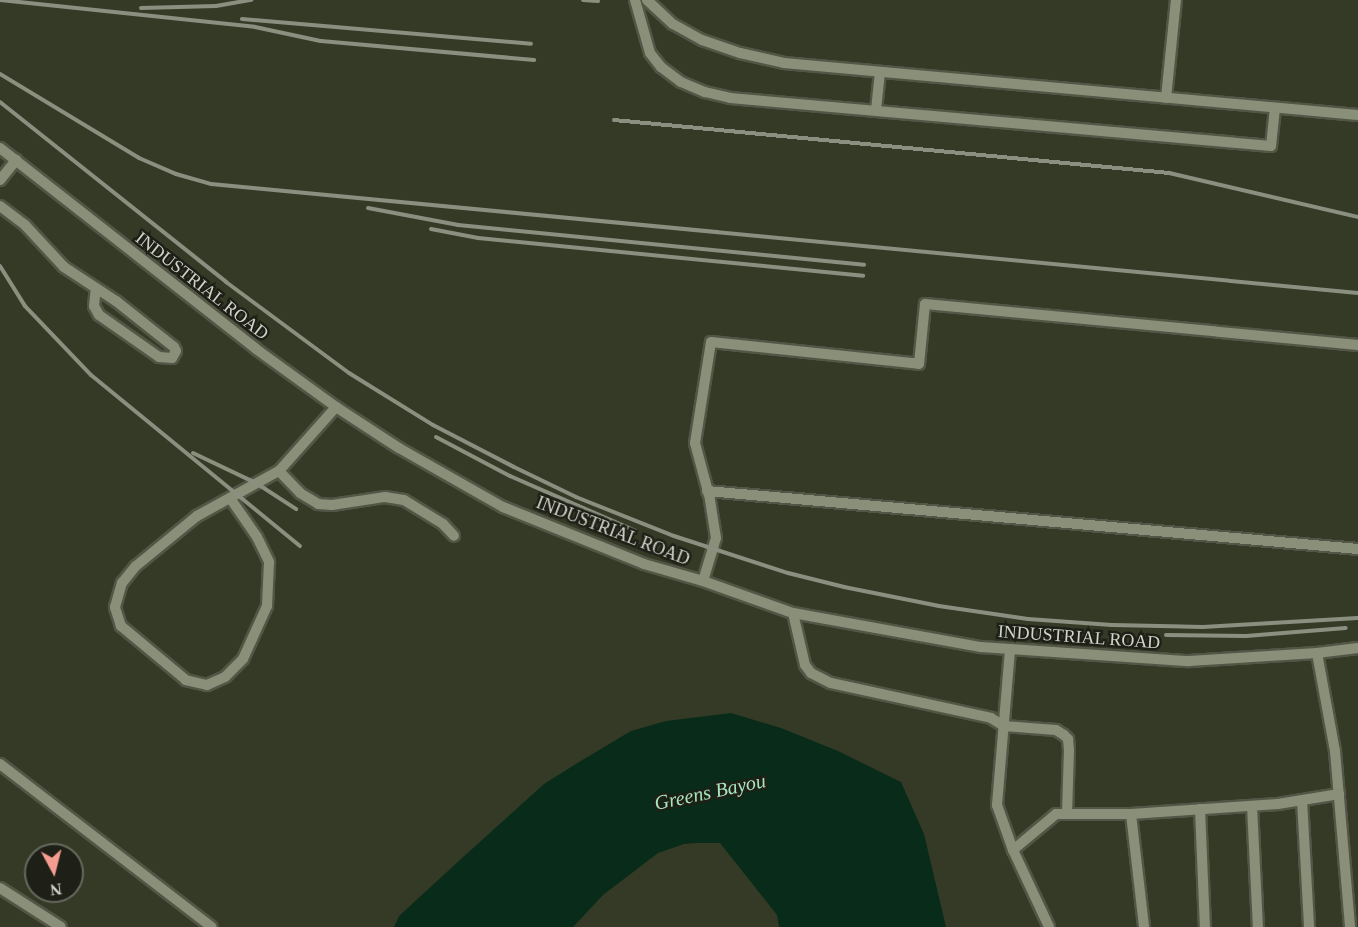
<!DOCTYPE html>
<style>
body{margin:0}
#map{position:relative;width:1358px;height:927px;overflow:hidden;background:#353a26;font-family:Georgia,serif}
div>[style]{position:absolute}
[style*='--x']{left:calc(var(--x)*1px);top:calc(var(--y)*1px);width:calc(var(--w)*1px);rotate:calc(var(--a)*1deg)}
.water>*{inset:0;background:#082c19}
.roads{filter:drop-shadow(2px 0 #535646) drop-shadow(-2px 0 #535646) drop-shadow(0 2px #535646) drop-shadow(0 -2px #535646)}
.minor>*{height:10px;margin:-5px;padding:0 5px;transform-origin:5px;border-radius:5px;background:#898f78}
.rail>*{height:4px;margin:-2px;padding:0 2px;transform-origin:2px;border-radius:2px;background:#8b8f80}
span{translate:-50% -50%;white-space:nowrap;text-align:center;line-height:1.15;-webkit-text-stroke:5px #1e2017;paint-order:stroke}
.street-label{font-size:18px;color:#d0d3c7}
.water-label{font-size:20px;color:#a7e6bd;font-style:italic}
.north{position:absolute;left:24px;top:843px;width:60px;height:60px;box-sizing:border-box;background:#1e2017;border:2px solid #65685d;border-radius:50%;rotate:173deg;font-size:16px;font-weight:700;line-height:24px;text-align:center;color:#d0d3c7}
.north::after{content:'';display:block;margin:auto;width:21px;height:27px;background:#f59c90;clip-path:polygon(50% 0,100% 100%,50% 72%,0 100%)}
</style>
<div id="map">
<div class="water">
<i style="clip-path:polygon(731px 713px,781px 728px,838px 751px,901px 782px,924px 834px,946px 927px,779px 927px,777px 915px,720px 843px,697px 843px,684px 844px,658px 853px,603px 895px,573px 927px,394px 927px,399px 916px,462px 858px,544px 784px,579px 762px,631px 731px,666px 721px)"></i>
</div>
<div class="roads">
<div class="minor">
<i style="--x:635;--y:0;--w:55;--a:74.2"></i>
<i style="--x:650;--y:53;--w:18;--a:52"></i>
<i style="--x:661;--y:67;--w:25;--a:37"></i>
<i style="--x:681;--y:82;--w:26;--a:23"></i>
<i style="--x:705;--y:92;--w:26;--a:13"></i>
<i style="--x:730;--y:98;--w:543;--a:5.07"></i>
<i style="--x:1271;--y:146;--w:38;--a:-84"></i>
<i style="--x:647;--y:0;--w:35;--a:43"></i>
<i style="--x:673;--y:24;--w:33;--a:29"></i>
<i style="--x:702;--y:40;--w:40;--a:18.9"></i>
<i style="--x:740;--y:53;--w:45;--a:12.8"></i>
<i style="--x:784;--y:63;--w:576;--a:5.18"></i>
<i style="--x:1166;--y:98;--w:99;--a:-84.2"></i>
<i style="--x:876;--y:110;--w:38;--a:-84"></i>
<i style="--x:0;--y:148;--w:325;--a:38.1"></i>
<i style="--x:256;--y:349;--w:99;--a:35.9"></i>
<i style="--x:336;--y:407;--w:75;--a:33.1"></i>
<i style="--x:399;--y:448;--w:120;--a:29.6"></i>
<i style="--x:503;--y:507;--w:152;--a:22"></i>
<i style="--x:644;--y:564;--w:61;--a:16.1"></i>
<i style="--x:703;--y:581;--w:96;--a:19.6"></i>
<i style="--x:793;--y:613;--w:191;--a:10.3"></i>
<i style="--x:981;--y:647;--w:208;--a:3.9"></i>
<i style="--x:1189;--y:661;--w:128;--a:-3.6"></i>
<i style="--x:1317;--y:653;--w:41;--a:-7"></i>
<i style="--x:0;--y:180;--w:26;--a:-51"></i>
<i style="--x:0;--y:206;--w:31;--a:37"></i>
<i style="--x:25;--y:225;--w:57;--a:47.1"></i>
<i style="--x:64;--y:267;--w:62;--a:33.2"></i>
<i style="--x:116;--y:301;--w:74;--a:38.4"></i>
<i style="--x:174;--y:347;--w:4;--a:63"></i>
<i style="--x:176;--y:351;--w:8;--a:120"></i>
<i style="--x:172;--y:358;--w:13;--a:-176"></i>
<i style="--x:159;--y:357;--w:73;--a:-145"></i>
<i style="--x:99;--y:315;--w:10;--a:-119"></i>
<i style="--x:94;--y:306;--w:18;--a:-84"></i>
<i style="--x:336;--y:407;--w:86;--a:131.7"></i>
<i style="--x:279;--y:471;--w:30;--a:46"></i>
<i style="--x:300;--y:493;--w:21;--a:31"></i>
<i style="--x:318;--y:504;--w:14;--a:4"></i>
<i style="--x:332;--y:505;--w:54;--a:-8.6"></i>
<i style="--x:385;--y:497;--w:19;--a:9"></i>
<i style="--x:404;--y:500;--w:46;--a:31.6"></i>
<i style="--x:443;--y:524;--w:16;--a:47"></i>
<i style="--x:707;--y:491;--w:654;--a:5.09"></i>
<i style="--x:230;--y:498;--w:47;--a:55.3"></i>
<i style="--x:257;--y:537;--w:28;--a:64"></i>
<i style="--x:269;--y:562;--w:44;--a:92.6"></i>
<i style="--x:267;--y:606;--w:58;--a:114.4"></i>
<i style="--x:243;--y:659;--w:25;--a:135"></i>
<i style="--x:225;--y:677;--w:20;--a:156"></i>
<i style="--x:207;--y:685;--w:22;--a:-167"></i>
<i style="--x:186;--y:680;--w:85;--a:-140.3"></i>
<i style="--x:121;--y:626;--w:20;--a:-108"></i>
<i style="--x:115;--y:607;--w:25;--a:-74"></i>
<i style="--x:122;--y:583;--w:22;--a:-51"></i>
<i style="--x:136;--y:566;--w:79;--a:-39.3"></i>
<i style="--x:197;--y:516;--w:94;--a:-28.8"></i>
<i style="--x:703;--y:581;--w:45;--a:-73.2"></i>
<i style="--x:716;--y:538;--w:39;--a:-99"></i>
<i style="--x:710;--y:499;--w:58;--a:-105"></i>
<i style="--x:695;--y:443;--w:102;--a:-81"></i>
<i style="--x:711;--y:342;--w:209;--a:6"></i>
<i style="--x:919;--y:364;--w:60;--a:-84.3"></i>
<i style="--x:925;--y:304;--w:435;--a:5.4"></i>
<i style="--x:793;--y:613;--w:53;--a:77"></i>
<i style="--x:805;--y:665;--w:10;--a:53"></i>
<i style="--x:811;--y:673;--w:22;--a:27"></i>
<i style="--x:831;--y:683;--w:164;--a:12.3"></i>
<i style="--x:991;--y:718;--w:15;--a:32"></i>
<i style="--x:1004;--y:726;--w:52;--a:4.4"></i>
<i style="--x:1056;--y:730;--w:9;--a:32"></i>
<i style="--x:1064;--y:735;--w:6;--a:45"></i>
<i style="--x:1068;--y:739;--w:11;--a:85"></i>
<i style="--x:1069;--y:750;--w:64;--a:91.8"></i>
<i style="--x:1010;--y:650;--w:156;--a:94.8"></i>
<i style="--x:997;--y:805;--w:48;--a:70.4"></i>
<i style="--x:1013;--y:850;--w:85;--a:64.9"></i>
<i style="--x:1317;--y:653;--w:100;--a:79.6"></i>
<i style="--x:1335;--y:751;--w:177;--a:85.1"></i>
<i style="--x:0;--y:764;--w:267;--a:37.6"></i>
<i style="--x:1302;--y:800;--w:127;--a:86.8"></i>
<i style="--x:1252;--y:806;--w:121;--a:87.2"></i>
<i style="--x:1200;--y:809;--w:118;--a:87.6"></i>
<i style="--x:1131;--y:814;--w:114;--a:83.4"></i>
<i style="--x:1013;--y:850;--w:56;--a:-39.9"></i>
<i style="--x:1056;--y:814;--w:75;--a:0"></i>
<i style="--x:1131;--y:814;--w:147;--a:-3.9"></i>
<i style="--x:1278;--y:804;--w:62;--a:-9.3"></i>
<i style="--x:0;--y:888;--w:72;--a:32.6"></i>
</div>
</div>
<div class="rail">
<i style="--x:0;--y:0;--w:256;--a:6"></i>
<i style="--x:255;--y:27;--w:67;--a:12"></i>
<i style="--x:321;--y:41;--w:214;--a:5.1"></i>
<i style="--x:583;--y:0;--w:15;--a:4"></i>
<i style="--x:141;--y:8;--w:75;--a:-1.5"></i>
<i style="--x:216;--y:6;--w:36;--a:-10"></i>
<i style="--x:242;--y:19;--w:290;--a:4.9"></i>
<i style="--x:0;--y:74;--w:162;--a:31.1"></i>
<i style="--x:139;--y:158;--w:40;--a:23.4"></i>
<i style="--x:176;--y:174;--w:36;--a:16"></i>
<i style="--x:211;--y:184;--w:1152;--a:5.43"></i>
<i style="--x:0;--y:102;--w:289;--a:38.5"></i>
<i style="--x:226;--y:282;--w:153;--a:36.5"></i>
<i style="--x:349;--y:373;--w:99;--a:31.8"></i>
<i style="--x:433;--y:425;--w:91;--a:27.4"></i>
<i style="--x:514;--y:467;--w:69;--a:25.8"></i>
<i style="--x:576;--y:497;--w:105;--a:21.7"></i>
<i style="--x:674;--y:536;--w:120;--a:18"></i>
<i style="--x:788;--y:573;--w:58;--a:14"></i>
<i style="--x:844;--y:587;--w:97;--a:11.3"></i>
<i style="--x:939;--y:606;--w:90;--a:8.3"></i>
<i style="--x:1028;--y:619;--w:84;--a:4.1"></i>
<i style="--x:1112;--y:625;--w:91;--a:1.3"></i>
<i style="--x:1203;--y:627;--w:155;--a:-3.3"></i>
<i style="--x:614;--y:120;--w:558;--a:5.45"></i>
<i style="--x:1169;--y:173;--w:194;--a:13.1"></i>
<i style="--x:368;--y:208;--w:92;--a:10.7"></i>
<i style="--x:458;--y:225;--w:408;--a:5.6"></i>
<i style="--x:431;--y:229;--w:48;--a:10.8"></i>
<i style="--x:478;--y:238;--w:387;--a:5.6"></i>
<i style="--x:0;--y:266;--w:47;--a:58"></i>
<i style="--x:25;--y:306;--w:95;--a:46.3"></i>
<i style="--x:91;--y:375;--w:270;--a:39.3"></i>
<i style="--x:436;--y:437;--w:84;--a:27.8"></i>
<i style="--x:510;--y:476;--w:137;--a:23.6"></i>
<i style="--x:193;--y:453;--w:70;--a:25.5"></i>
<i style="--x:256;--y:483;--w:48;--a:33"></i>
<i style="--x:1166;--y:635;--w:80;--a:0.7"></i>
<i style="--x:1246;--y:636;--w:100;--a:-4.6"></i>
</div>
<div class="street-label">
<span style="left:202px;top:286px;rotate:38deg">INDUSTRIAL ROAD</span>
<span style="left:613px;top:531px;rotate:21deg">INDUSTRIAL ROAD</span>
<span style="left:1079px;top:637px;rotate:4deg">INDUSTRIAL ROAD</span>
</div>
<div class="water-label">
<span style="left:710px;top:792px;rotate:-12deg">Greens Bayou</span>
</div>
<div class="north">N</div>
</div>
